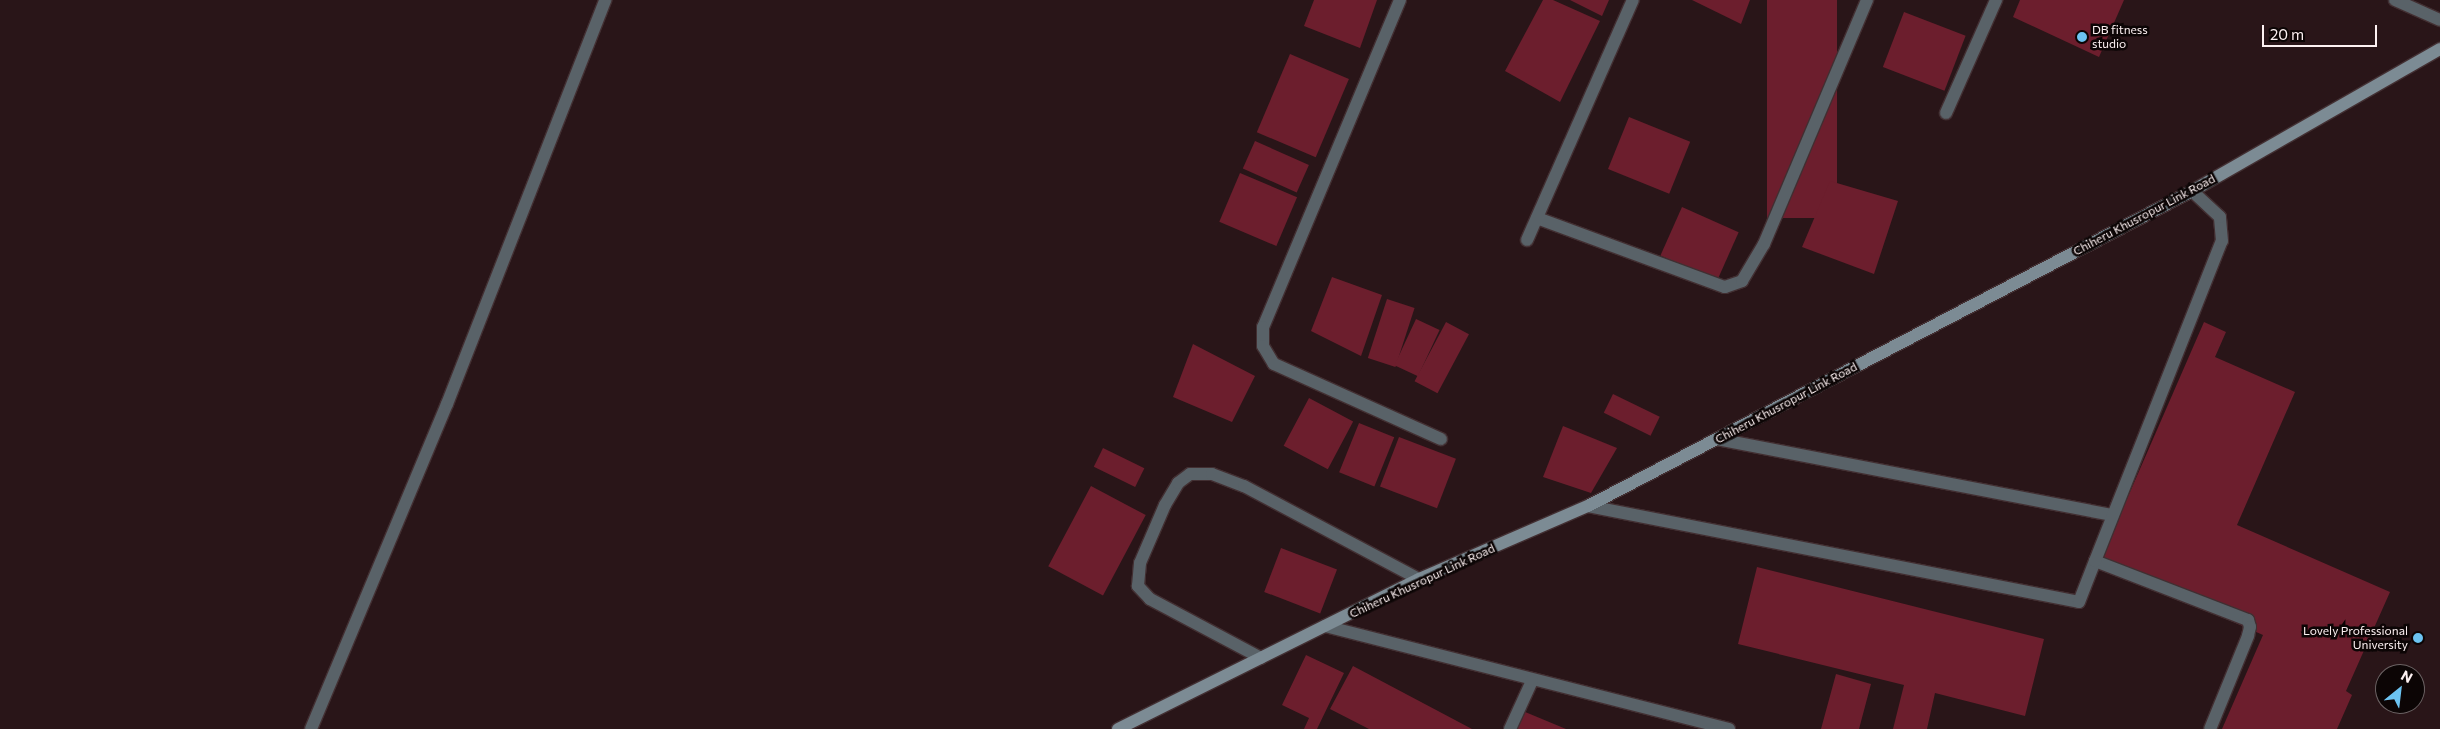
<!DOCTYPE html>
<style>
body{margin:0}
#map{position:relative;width:2440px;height:729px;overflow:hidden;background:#291518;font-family:Commissioner,sans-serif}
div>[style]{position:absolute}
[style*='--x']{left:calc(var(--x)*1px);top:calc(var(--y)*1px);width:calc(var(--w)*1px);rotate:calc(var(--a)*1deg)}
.building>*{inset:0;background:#6c1e2d;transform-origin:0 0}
.roads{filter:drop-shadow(1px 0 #422f32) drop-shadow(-1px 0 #422f32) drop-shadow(0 1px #422f32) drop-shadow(0 -1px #422f32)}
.street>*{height:12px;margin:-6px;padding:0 6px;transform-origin:6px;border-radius:6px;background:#596268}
.secondary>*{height:12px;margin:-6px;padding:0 6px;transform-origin:6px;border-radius:6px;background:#7c8b94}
.dots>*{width:14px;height:14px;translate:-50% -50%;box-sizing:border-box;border:2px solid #0c0505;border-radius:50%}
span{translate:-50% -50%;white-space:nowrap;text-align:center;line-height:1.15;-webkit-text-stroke:5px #0c0505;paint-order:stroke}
.poi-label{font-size:12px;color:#fdf1f2}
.left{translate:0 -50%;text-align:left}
.right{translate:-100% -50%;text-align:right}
.street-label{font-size:12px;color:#fdf1f2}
.north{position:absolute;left:2375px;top:664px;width:50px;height:50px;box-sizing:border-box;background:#0c0505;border:1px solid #6c6364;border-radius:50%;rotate:29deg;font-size:14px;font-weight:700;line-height:20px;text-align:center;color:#fdf1f2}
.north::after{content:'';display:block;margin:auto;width:18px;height:22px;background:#6cc3f2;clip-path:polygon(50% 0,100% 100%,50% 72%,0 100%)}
.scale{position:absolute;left:2262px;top:25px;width:115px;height:22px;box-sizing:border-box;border:2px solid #fdf1f2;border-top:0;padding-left:6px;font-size:15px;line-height:18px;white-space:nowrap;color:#fdf1f2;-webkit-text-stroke:4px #0c0505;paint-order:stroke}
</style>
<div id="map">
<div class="building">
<i style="clip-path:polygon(1314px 0,1377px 0,1360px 48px,1304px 26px)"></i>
<i style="clip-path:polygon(1543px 0,1553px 0,1600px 21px,1560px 102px,1505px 71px)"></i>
<i style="clip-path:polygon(1570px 0,1609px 0,1602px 16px)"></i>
<i style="clip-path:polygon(1692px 0,1750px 0,1741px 24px)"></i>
<i style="left:1767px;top:0;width:70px;height:218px"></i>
<i style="clip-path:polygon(2020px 0,2124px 0,2099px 57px,2013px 17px)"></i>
<i style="left:1904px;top:12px;width:66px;height:59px;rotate:21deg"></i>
<i style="left:1290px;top:54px;width:64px;height:85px;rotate:23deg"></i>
<i style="left:1629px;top:117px;width:66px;height:56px;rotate:22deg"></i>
<i style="left:1255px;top:141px;width:59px;height:30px;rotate:24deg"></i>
<i style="left:1240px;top:173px;width:62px;height:53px;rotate:23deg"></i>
<i style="clip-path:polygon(1830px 181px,1898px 201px,1874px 274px,1802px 247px)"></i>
<i style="left:1682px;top:207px;width:62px;height:53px;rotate:24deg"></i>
<i style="clip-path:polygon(1332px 277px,1382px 295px,1361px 356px,1311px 331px)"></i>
<i style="left:1387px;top:299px;width:29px;height:62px;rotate:18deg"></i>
<i style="left:1416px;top:319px;width:26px;height:51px;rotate:25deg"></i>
<i style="left:1446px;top:322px;width:26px;height:67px;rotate:28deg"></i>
<i style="clip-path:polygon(2204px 322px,2226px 332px,2215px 357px,2295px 392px,2237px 525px,2390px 592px,2346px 691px,2352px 695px,2337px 729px,2222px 729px,2263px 635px,2099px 563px)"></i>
<i style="clip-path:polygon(1193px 344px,1255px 376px,1232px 422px,1173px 397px)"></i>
<i style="left:1613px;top:394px;width:52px;height:21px;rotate:26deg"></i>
<i style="left:1309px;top:398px;width:50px;height:54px;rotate:28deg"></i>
<i style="left:1359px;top:423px;width:38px;height:53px;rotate:22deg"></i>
<i style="clip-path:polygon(1563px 426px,1617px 448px,1591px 493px,1543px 477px)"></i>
<i style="left:1399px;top:437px;width:61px;height:53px;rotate:21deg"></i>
<i style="left:1103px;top:448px;width:46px;height:21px;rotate:26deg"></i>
<i style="left:1091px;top:486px;width:62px;height:91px;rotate:28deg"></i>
<i style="left:1281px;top:548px;width:60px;height:47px;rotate:21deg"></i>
<i style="clip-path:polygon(1757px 567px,2044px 639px,2025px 716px,1935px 693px,1927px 729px,1893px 729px,1904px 685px,1738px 644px)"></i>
<i style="clip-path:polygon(1306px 655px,1344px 673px,1317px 729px,1304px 729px,1309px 718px,1282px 705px)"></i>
<i style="clip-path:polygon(1353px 666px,1472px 729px,1369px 729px,1330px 709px)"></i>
<i style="clip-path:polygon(1836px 674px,1871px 684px,1859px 729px,1821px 729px)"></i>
<i style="clip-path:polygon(1523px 711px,1566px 729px,1516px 729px)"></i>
</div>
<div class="roads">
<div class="street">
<i style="--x:1400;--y:0;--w:355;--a:112.7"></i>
<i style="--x:1263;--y:327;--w:19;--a:90"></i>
<i style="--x:1263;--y:346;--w:21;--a:59"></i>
<i style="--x:1274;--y:364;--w:183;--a:24.2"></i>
<i style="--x:2395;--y:0;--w:49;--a:24"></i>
<i style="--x:1946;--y:113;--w:124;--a:-66.1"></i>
<i style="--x:1537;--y:218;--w:200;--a:20.2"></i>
<i style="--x:1725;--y:287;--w:18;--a:-19"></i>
<i style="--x:1742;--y:281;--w:43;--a:-59.3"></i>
<i style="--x:1764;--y:244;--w:265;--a:-67.1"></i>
<i style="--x:1527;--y:240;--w:262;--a:-66.2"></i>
<i style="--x:1717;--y:439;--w:403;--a:10.9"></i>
<i style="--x:1588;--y:506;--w:500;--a:11.06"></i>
<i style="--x:2079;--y:602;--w:44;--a:-68.7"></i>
<i style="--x:2095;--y:561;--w:164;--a:21.1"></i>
<i style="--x:2248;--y:620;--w:7;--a:74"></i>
<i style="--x:2250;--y:627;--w:9;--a:103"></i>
<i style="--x:2248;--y:636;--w:100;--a:112.2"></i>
<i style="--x:2095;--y:561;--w:344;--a:-68.4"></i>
<i style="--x:2222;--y:241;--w:24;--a:-95"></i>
<i style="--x:2220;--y:217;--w:38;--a:-137"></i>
<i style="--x:1325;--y:626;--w:417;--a:14.3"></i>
<i style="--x:1261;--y:658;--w:126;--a:-152"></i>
<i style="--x:1150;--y:599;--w:18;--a:-133"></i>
<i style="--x:1138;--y:586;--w:23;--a:-85"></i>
<i style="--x:1140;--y:563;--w:63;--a:-66.7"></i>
<i style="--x:1165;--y:505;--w:26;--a:-59"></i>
<i style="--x:1178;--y:483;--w:15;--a:-37"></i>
<i style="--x:1190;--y:474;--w:22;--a:0"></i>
<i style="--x:1212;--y:474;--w:34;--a:21"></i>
<i style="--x:1244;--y:486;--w:198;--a:28"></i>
<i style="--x:311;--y:729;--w:352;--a:-67.3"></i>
<i style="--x:447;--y:404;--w:434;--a:-68.6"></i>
<i style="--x:1510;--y:729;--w:53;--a:-65.4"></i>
</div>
<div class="secondary">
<i style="--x:1118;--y:729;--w:336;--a:-26.5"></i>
<i style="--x:1419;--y:579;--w:184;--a:-23.4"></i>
<i style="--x:1588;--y:506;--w:681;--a:-27.54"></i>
<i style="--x:2192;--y:191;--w:286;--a:-29.8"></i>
</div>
</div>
<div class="dots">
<i style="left:2082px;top:37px;background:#6cc3f2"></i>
<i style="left:2418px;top:638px;background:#6cc3f2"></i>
</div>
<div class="poi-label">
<span class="left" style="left:2092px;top:37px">DB fitness<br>studio</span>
<span class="right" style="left:2408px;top:638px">Lovely Professional<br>University</span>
</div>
<div class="street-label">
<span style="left:2144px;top:215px;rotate:-28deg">Chiheru Khusropur Link Road</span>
<span style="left:1786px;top:403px;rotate:-28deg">Chiheru Khusropur Link Road</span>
<span style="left:1422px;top:581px;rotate:-25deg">Chiheru Khusropur Link Road</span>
</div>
<div class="north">N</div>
<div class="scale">20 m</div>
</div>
